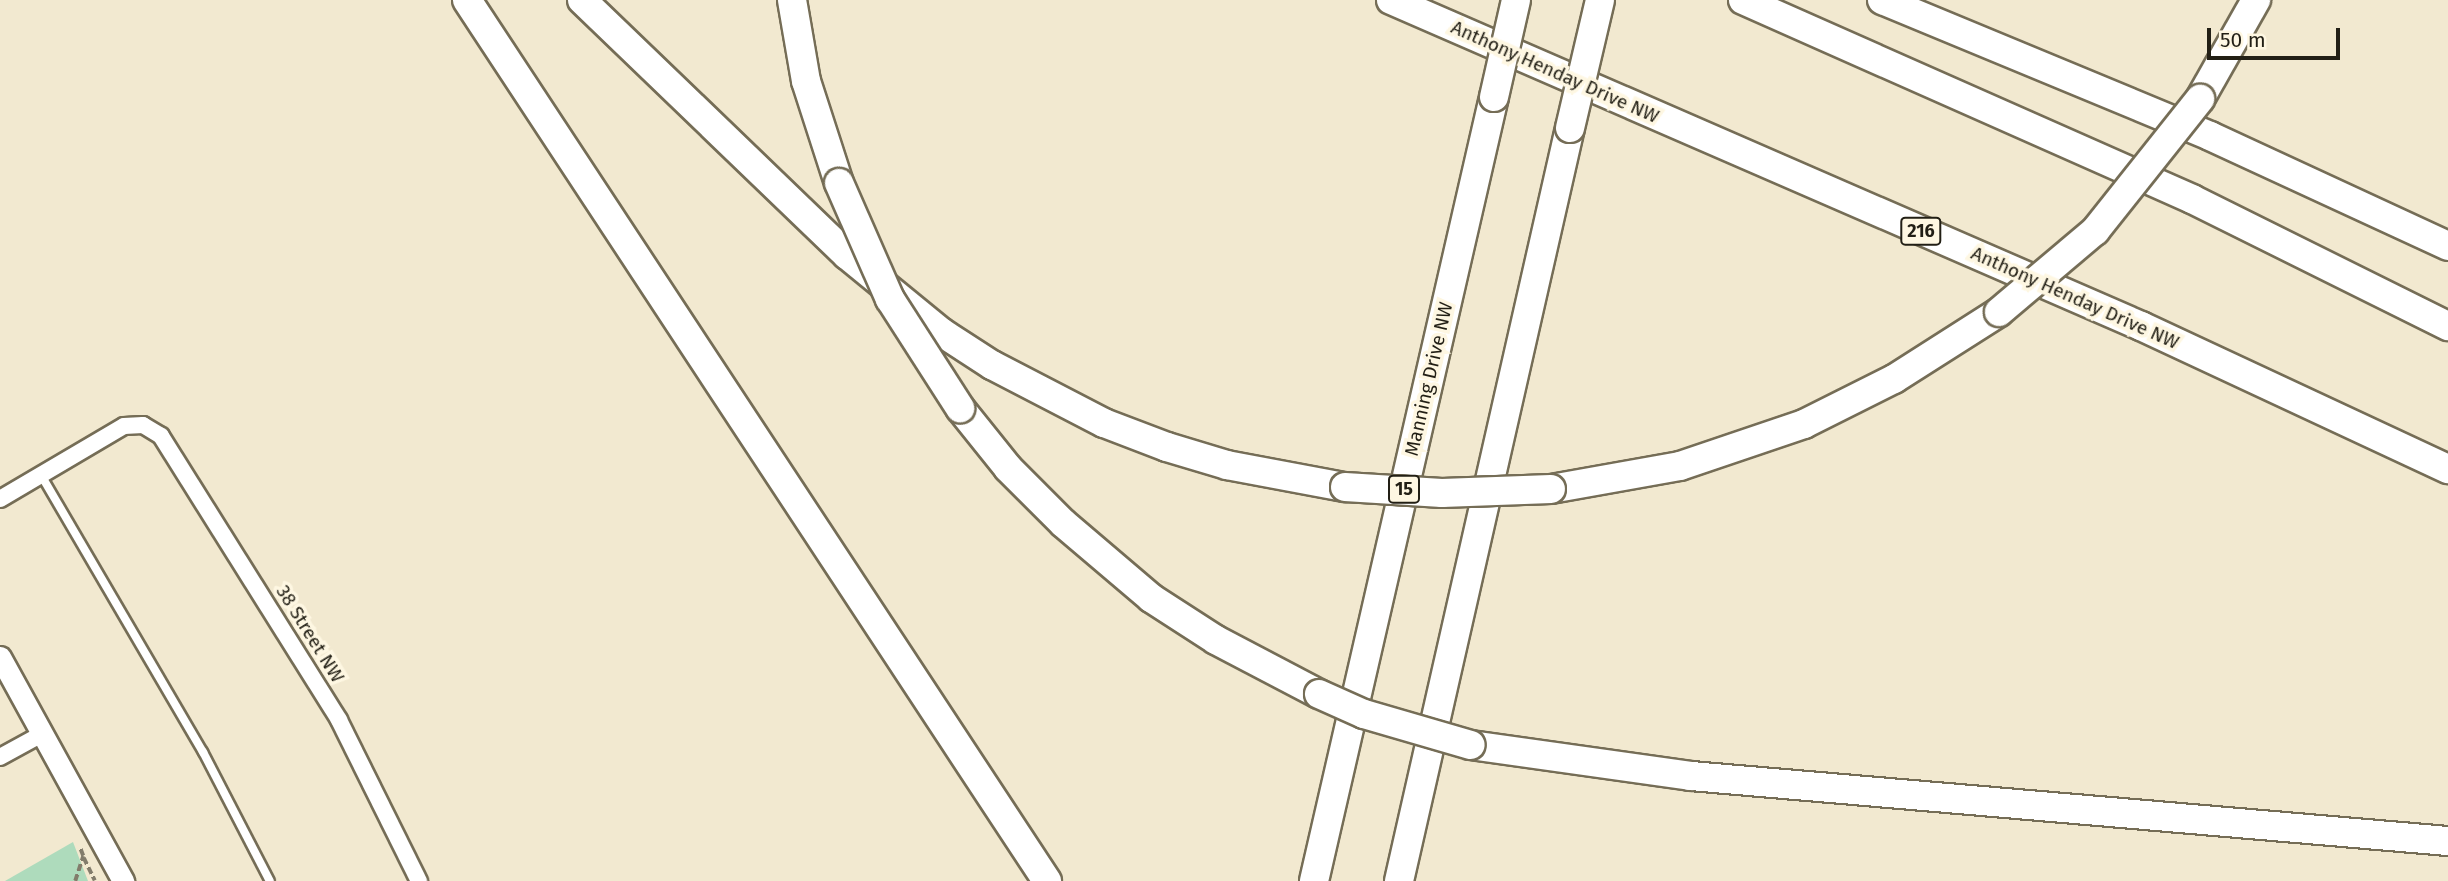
<!DOCTYPE html>
<style>
body{margin:0}
#map{position:relative;width:2448px;height:881px;overflow:hidden;background:#f2e9d0;font-family:"Fira Sans",sans-serif}
div>[style]{position:absolute}
[style*='--x']{left:calc(var(--x)*1px);top:calc(var(--y)*1px);width:calc(var(--w)*1px);rotate:calc(var(--a)*1deg)}
.green>*{inset:0;background:#aedbbc}
.path>*{height:3.5px;margin-top:-1.75px;transform-origin:0;background:repeating-linear-gradient(90deg,#827c6b 0 7px,transparent 0 10.5px)}
.roads{filter:drop-shadow(2px 0 #756d56) drop-shadow(-2px 0 #756d56) drop-shadow(0 2px #756d56) drop-shadow(0 -2px #756d56)}
.lane>*{height:8px;margin:-4px;padding:0 4px;transform-origin:4px;border-radius:4px;background:#fff}
.street>*{height:16px;margin:-8px;padding:0 8px;transform-origin:8px;border-radius:8px;background:#fff}
.secondary>*{height:21px;margin:-10.5px;padding:0 10.5px;transform-origin:10.5px;border-radius:10.5px;background:#fff}
.highway>*{height:28px;margin:-14px;padding:0 14px;transform-origin:14px;border-radius:14px;background:#fff}
.bridges{filter:drop-shadow(2px 0 #756d56) drop-shadow(-2px 0 #756d56) drop-shadow(0 2px #756d56) drop-shadow(0 -2px #756d56)}
.highway-bridge>*{height:28px;margin:-14px;padding:0 14px;transform-origin:14px;border-radius:14px;background:#fff}
span{translate:-50% -50%;white-space:nowrap;text-align:center;line-height:1.15;-webkit-text-stroke:7px #fef7e2;paint-order:stroke}
.shield-label span{padding:2px 5px;background:#fef7e2;border:2px solid;border-radius:5px;-webkit-text-stroke-width:0}
.shield-label{font-size:18px;color:#221f15;font-weight:700}
.street-label{font-size:19px;color:#221f15}
.scale{position:absolute;left:2207px;top:28px;width:133px;height:32px;box-sizing:border-box;border:4px solid #221f15;border-top:0;padding-left:9px;font-size:21px;line-height:24px;white-space:nowrap;color:#221f15;-webkit-text-stroke:5px #fef7e2;paint-order:stroke}
</style>
<div id="map">
<div class="green">
<i style="clip-path:polygon(73px 842px,88px 881px,5px 881px)"></i>
</div>
<div class="path">
<i style="--x:84;--y:858;--w:25;--a:64"></i>
<i style="--x:75;--y:881;--w:26;--a:-72"></i>
<i style="--x:83;--y:856;--w:9;--a:-111"></i>
</div>
<div class="roads">
<div class="lane">
<i style="--x:41;--y:475;--w:321;--a:59.7"></i>
<i style="--x:203;--y:752;--w:145;--a:62.6"></i>
</div>
<div class="street">
<i style="--x:0;--y:499;--w:144;--a:-30.5"></i>
<i style="--x:124;--y:426;--w:19;--a:-3"></i>
<i style="--x:143;--y:425;--w:21;--a:31"></i>
<i style="--x:161;--y:436;--w:335;--a:57.9"></i>
<i style="--x:339;--y:720;--w:180;--a:63.6"></i>
<i style="--x:0;--y:757;--w:50;--a:-28.6"></i>
</div>
<div class="secondary">
<i style="--x:0;--y:657;--w:256;--a:61.2"></i>
</div>
<div class="highway">
<i style="--x:467;--y:0;--w:1055;--a:56.64"></i>
<i style="--x:582;--y:0;--w:368;--a:43.9"></i>
<i style="--x:847;--y:255;--w:122;--a:39.3"></i>
<i style="--x:941;--y:332;--w:61;--a:32.9"></i>
<i style="--x:992;--y:365;--w:126;--a:27.4"></i>
<i style="--x:1104;--y:423;--w:67;--a:20.9"></i>
<i style="--x:1167;--y:447;--w:63;--a:16.7"></i>
<i style="--x:1227;--y:465;--w:120;--a:10.6"></i>
<i style="--x:792;--y:0;--w:82;--a:80.2"></i>
<i style="--x:806;--y:81;--w:107;--a:72.1"></i>
<i style="--x:1391;--y:0;--w:818;--a:23.49"></i>
<i style="--x:2141;--y:326;--w:339;--a:25"></i>
<i style="--x:1743;--y:0;--w:491;--a:23.9"></i>
<i style="--x:2192;--y:199;--w:286;--a:26.4"></i>
<i style="--x:1882;--y:0;--w:355;--a:22.5"></i>
<i style="--x:2210;--y:136;--w:262;--a:24.8"></i>
<i style="--x:2200;--y:99;--w:114;--a:-60.5"></i>
<i style="--x:960;--y:408;--w:77;--a:51.3"></i>
<i style="--x:1008;--y:468;--w:78;--a:45"></i>
<i style="--x:1063;--y:523;--w:116;--a:40.4"></i>
<i style="--x:1151;--y:598;--w:77;--a:32.9"></i>
<i style="--x:1216;--y:640;--w:116;--a:27.7"></i>
<i style="--x:1551;--y:489;--w:131;--a:-10.1"></i>
<i style="--x:1680;--y:466;--w:131;--a:-18.7"></i>
<i style="--x:1804;--y:424;--w:101;--a:-26.6"></i>
<i style="--x:1894;--y:379;--w:125;--a:-32.5"></i>
<i style="--x:1471;--y:745;--w:222;--a:8"></i>
<i style="--x:1691;--y:776;--w:760;--a:4.91"></i>
<i style="--x:1314;--y:881;--w:804;--a:-77.07"></i>
<i style="--x:1399;--y:881;--w:772;--a:-77.21"></i>
</div>
</div>
<div class="bridges">
<div class="highway-bridge">
<i style="--x:1494;--y:97;--w:99;--a:-77.2"></i>
<i style="--x:1570;--y:128;--w:131;--a:-76.8"></i>
<i style="--x:839;--y:183;--w:127;--a:66.3"></i>
<i style="--x:890;--y:299;--w:130;--a:57.3"></i>
<i style="--x:1999;--y:312;--w:126;--a:-40.2"></i>
<i style="--x:2095;--y:231;--w:169;--a:-51.5"></i>
<i style="--x:1345;--y:487;--w:97;--a:3.5"></i>
<i style="--x:1442;--y:493;--w:109;--a:-2.1"></i>
<i style="--x:1319;--y:694;--w:49;--a:24"></i>
<i style="--x:1364;--y:714;--w:111;--a:16.2"></i>
</div>
</div>
<div class="shield-label">
<span style="left:1921px;top:231px">216</span>
<span style="left:1404px;top:489px">15</span>
</div>
<div class="street-label">
<span style="left:1555px;top:72px;rotate:24deg">Anthony Henday Drive NW</span>
<span style="left:2075px;top:298px;rotate:24deg">Anthony Henday Drive NW</span>
<span style="left:1429px;top:379px;rotate:-77deg">Manning Drive NW</span>
<span style="left:310px;top:634px;rotate:58deg">38 Street NW</span>
</div>
<div class="scale">50 m</div>
</div>
